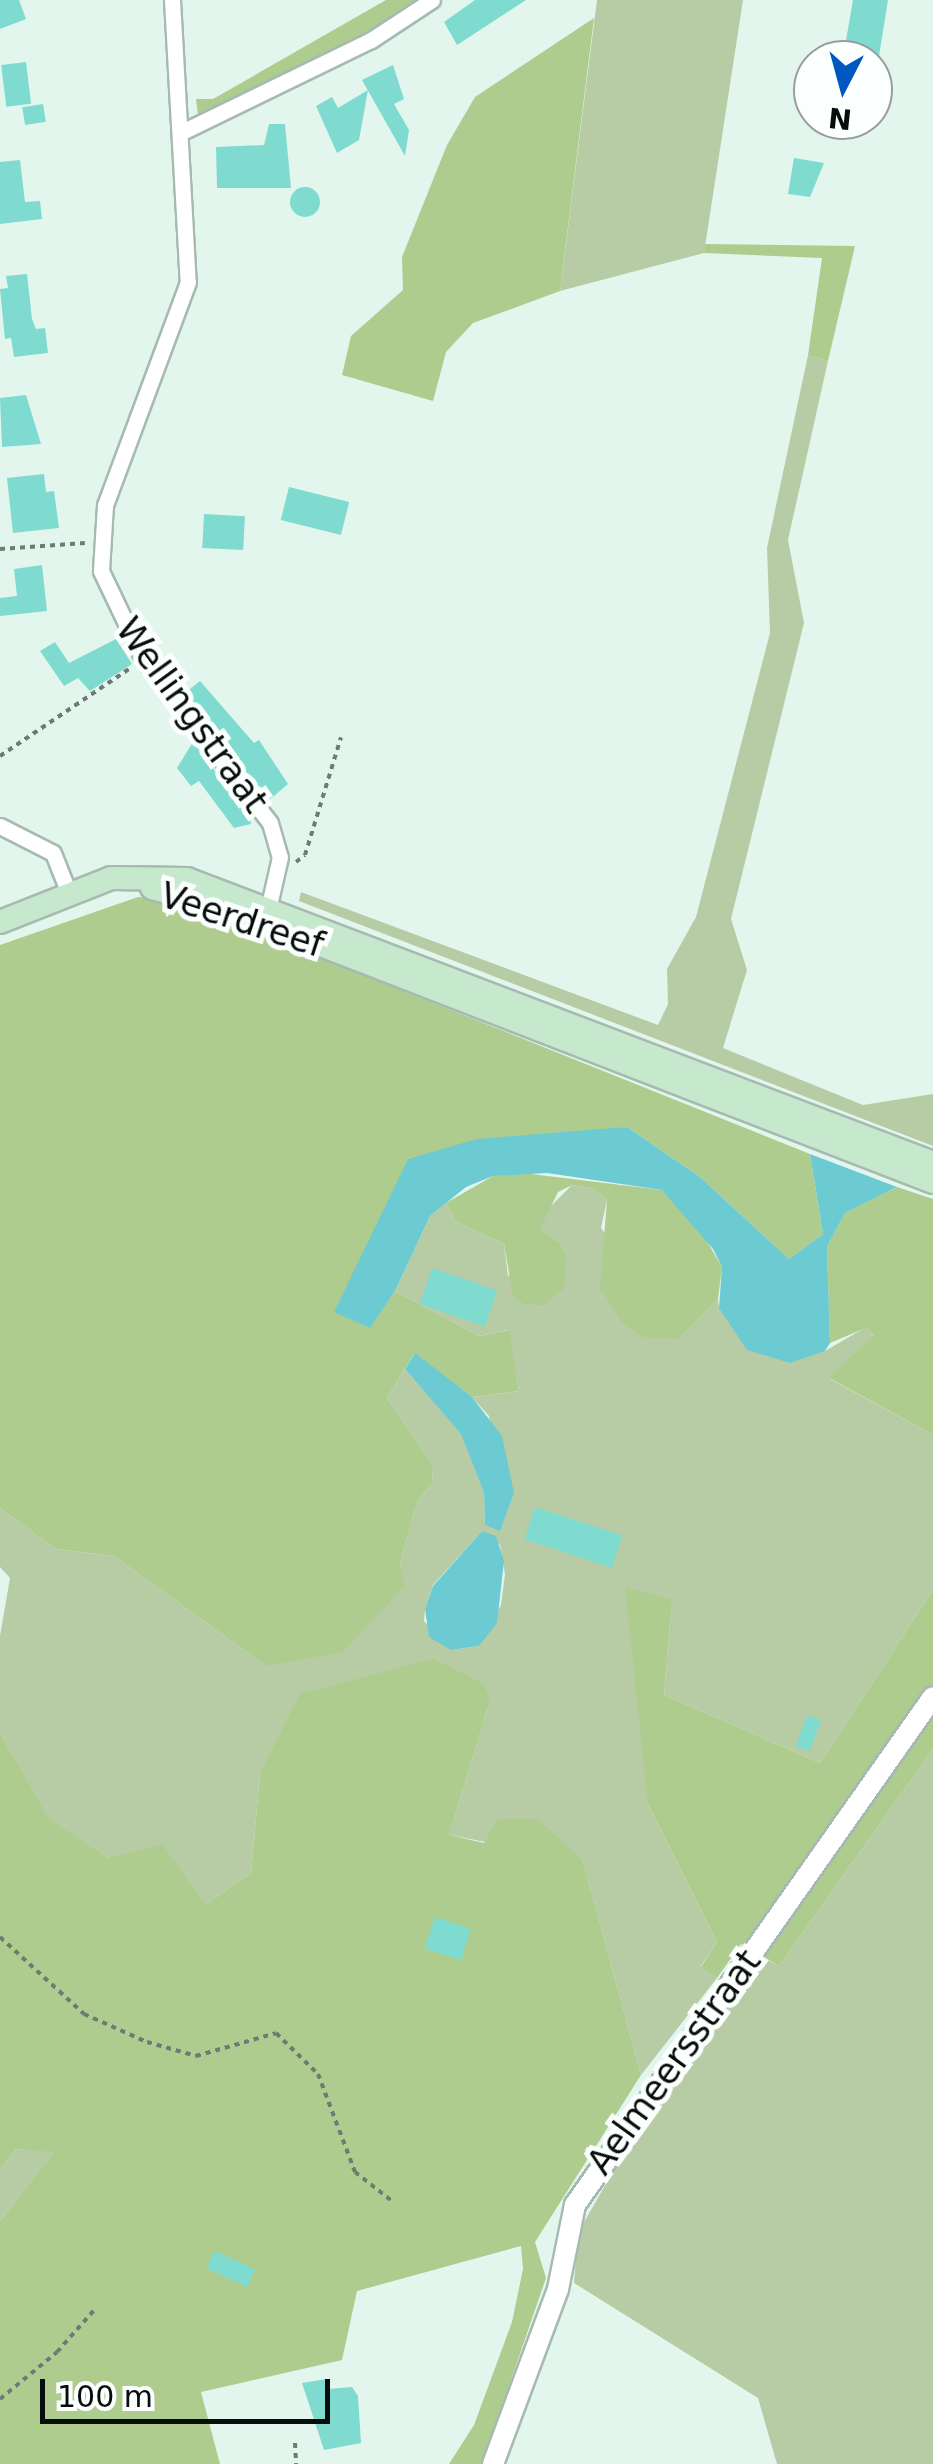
<!DOCTYPE html>
<style>
body{margin:0}
#map{position:relative;width:933px;height:2464px;overflow:hidden;background:#e3f6ed;font-family:"DejaVu Sans",sans-serif}
div>[style]{position:absolute}
[style*='--x']{left:calc(var(--x)*1px);top:calc(var(--y)*1px);width:calc(var(--w)*1px);rotate:calc(var(--a)*1deg)}
.green>*{inset:0;background:#b7cca4}
.forest>*{inset:0;background:#adcc8e}
.water>*{inset:0;background:#6ccad3}
.building>*{inset:0;background:#7fdbcf;transform-origin:0 0}
.round{border-radius:50%}
.path>*{height:4px;margin-top:-2px;transform-origin:0;background:repeating-linear-gradient(90deg,#6e7b75 0 5px,transparent 0 10px)}
.roads{filter:drop-shadow(2px 0 #a7bab1) drop-shadow(-2px 0 #a7bab1) drop-shadow(0 2px #a7bab1) drop-shadow(0 -2px #a7bab1)}
.minor>*{height:15px;margin:-7.5px;padding:0 7.5px;transform-origin:7.5px;border-radius:7.5px;background:#fff}
.tertiary>*{height:20px;margin:-10px;padding:0 10px;transform-origin:10px;border-radius:10px;background:#fff}
.secondary>*{height:22px;margin:-11px;padding:0 11px;transform-origin:11px;border-radius:11px;background:#c6e9ce}
span{translate:-50% -50%;white-space:nowrap;text-align:center;line-height:1.15;-webkit-text-stroke:10px #fbfffd;paint-order:stroke}
.street-label{font-size:35px;color:#070d0b}
.north{position:absolute;left:793px;top:40px;width:100px;height:100px;box-sizing:border-box;background:#fbfffd;border:2px solid #999e9c;border-radius:50%;rotate:186deg;font-size:28px;font-weight:700;line-height:40px;text-align:center;color:#070d0b}
.north::after{content:'';display:block;margin:auto;width:35px;height:45px;background:#0057c0;clip-path:polygon(50% 0,100% 100%,50% 72%,0 100%)}
.scale{position:absolute;left:40px;top:2379px;width:290px;height:45px;box-sizing:border-box;border:5px solid #070d0b;border-top:0;padding-left:12px;font-size:30px;line-height:35px;white-space:nowrap;color:#070d0b;-webkit-text-stroke:8px #fbfffd;paint-order:stroke}
</style>
<div id="map">
<div class="green">
<i style="clip-path:polygon(597px 0,743px 0,704px 253px,560px 291px)"></i>
<i style="clip-path:polygon(808px 355px,828px 361px,788px 540px,804px 623px,731px 919px,747px 970px,723px 1048px,863px 1105px,933px 1094px,933px 1146px,299px 901px,301px 892px,658px 1025px,668px 1004px,667px 969px,696px 917px,770px 633px,767px 548px)"></i>
<i style="clip-path:polygon(evenodd,572px 1185px,594px 1189px,607px 1200px,601px 1228px,679px 1339px,718px 1299px,719px 1308px,825px 1351px,868px 1326px,873px 1337px,830px 1379px,933px 1435px,933px 1590px,820px 1763px,664px 1695px,672px 1600px,648px 1804px,717px 1942px,701px 1966px,717px 1978px,641px 2075px,583px 1861px,449px 1835px,490px 1701px,260px 1774px,251px 1873px,205px 1905px,109px 1858px,48px 1819px,0 1733px,0 1636px,10px 1578px,0 1567px,0 1508px,56px 1549px,114px 1556px,266px 1666px,404px 1586px,400px 1563px,418px 1500px,432px 1484px,433px 1465px,387px 1398px,405px 1369px,461px 1433px,484px 1493px,485px 1525px,500px 1530px,489px 1416px,472px 1397px,519px 1391px,508px 1330px,479px 1336px,395px 1291px,430px 1216px,446px 1203px,455px 1221px,504px 1244px,508px 1276px,559px 1242px,540px 1229px,543px 1214px,572px 1185px,482px 1531px,500px 1545px,505px 1574px,501px 1605px,479px 1646px,451px 1650px,424px 1621px,425px 1609px,433px 1585px,482px 1531px)"></i>
<i style="clip-path:polygon(933px 1749px,933px 2464px,777px 2464px,758px 2398px,574px 2283px,577px 2247px,583px 2224px,627px 2147px,762px 1957px,779px 1966px)"></i>
<i style="clip-path:polygon(16px 2149px,55px 2151px,0 2221px,0 2170px)"></i>
</div>
<div class="forest">
<i style="clip-path:polygon(386px 0,416px 0,367px 34px,198px 115px,196px 99px,213px 99px)"></i>
<i style="clip-path:polygon(594px 18px,560px 291px,473px 323px,446px 352px,433px 401px,342px 375px,351px 336px,403px 290px,402px 257px,447px 145px,475px 97px)"></i>
<i style="clip-path:polygon(705px 244px,855px 246px,828px 361px,808px 355px,822px 258px,704px 253px)"></i>
<i style="clip-path:polygon(138px 897px,177px 900px,810px 1154px,823px 1234px,789px 1259px,700px 1177px,627px 1127px,408px 1159px,370px 1327px,395px 1291px,479px 1336px,509px 1330px,519px 1391px,472px 1397px,414px 1354px,387px 1398px,433px 1465px,432px 1484px,418px 1500px,400px 1563px,405px 1586px,342px 1652px,266px 1666px,114px 1556px,56px 1549px,0 1508px,0 945px)"></i>
<i style="clip-path:polygon(523px 1173px,662px 1190px,698px 1226px,722px 1267px,718px 1299px,679px 1339px,643px 1337px,624px 1325px,600px 1288px,607px 1200px,594px 1189px,572px 1185px,558px 1192px,540px 1229px,559px 1242px,566px 1257px,564px 1288px,544px 1305px,524px 1304px,513px 1295px,504px 1244px,455px 1221px,446px 1203px,493px 1176px)"></i>
<i style="clip-path:polygon(897px 1187px,933px 1199px,933px 1435px,829px 1378px,873px 1336px,868px 1327px,830px 1343px,827px 1247px,845px 1213px)"></i>
<i style="clip-path:polygon(625px 1587px,672px 1600px,664px 1695px,820px 1763px,933px 1590px,933px 1749px,779px 1966px,741px 1944px,717px 1978px,701px 1967px,717px 1942px,648px 1804px)"></i>
<i style="clip-path:polygon(433px 1659px,483px 1683px,490px 1701px,449px 1835px,484px 1843px,498px 1819px,538px 1819px,583px 1861px,641px 2075px,535px 2242px,546px 2278px,482px 2464px,449px 2464px,474px 2425px,512px 2322px,523px 2269px,521px 2246px,357px 2291px,342px 2360px,201px 2392px,220px 2464px,0 2464px,0 2221px,54px 2152px,16px 2149px,0 2170px,0 1733px,49px 1819px,109px 1858px,163px 1845px,205px 1905px,251px 1873px,260px 1774px,300px 1694px)"></i>
</div>
<div class="water">
<i style="clip-path:polygon(627px 1127px,700px 1177px,789px 1259px,823px 1234px,810px 1154px,897px 1187px,845px 1213px,827px 1247px,830px 1343px,825px 1351px,790px 1363px,747px 1350px,719px 1308px,722px 1267px,713px 1249px,662px 1190px,547px 1173px,493px 1176px,466px 1187px,430px 1216px,395px 1291px,370px 1328px,334px 1312px,408px 1159px,477px 1139px)"></i>
<i style="clip-path:polygon(415px 1353px,472px 1397px,502px 1436px,514px 1493px,500px 1531px,485px 1525px,484px 1493px,461px 1434px,405px 1369px)"></i>
<i style="clip-path:polygon(482px 1531px,496px 1536px,504px 1561px,497px 1623px,479px 1646px,451px 1650px,429px 1637px,425px 1609px,433px 1586px)"></i>
</div>
<div class="building">
<i style="clip-path:polygon(0 0,19px 0,26px 19px,0 29px)"></i>
<i style="clip-path:polygon(475px 0,526px 0,457px 45px,444px 22px)"></i>
<i style="clip-path:polygon(853px 0,888px 0,879px 56px,845px 46px)"></i>
<i style="left:26px;top:62px;width:42px;height:25px;rotate:83deg"></i>
<i style="clip-path:polygon(393px 65px,404px 99px,394px 104px,409px 130px,405px 156px,362px 80px)"></i>
<i style="clip-path:polygon(368px 90px,359px 140px,337px 153px,316px 106px,332px 97px,338px 108px)"></i>
<i style="left:43px;top:104px;width:18px;height:21px;rotate:81deg"></i>
<i style="clip-path:polygon(269px 124px,285px 124px,291px 188px,217px 188px,216px 147px,264px 145px)"></i>
<i style="clip-path:polygon(794px 158px,824px 163px,810px 197px,788px 194px)"></i>
<i style="clip-path:polygon(20px 160px,25px 202px,40px 201px,42px 219px,0 224px,0 162px)"></i>
<i class="round" style="left:290px;top:187px;width:30px;height:30px"></i>
<i style="clip-path:polygon(27px 274px,32px 319px,36px 329px,45px 328px,48px 353px,14px 357px,11px 338px,5px 339px,0 289px,8px 288px,6px 276px)"></i>
<i style="clip-path:polygon(26px 395px,41px 444px,2px 447px,0 398px)"></i>
<i style="clip-path:polygon(44px 474px,46px 492px,54px 491px,59px 528px,13px 533px,7px 478px)"></i>
<i style="left:289px;top:487px;width:62px;height:34px;rotate:14deg"></i>
<i style="left:204px;top:514px;width:41px;height:34px;rotate:3deg"></i>
<i style="clip-path:polygon(42px 565px,47px 611px,0 616px,0 598px,17px 596px,14px 569px)"></i>
<i style="clip-path:polygon(116px 639px,132px 664px,90px 691px,78px 678px,64px 686px,40px 651px,55px 642px,69px 663px)"></i>
<i style="clip-path:polygon(200px 681px,254px 743px,259px 740px,288px 784px,268px 801px,185px 693px)"></i>
<i style="clip-path:polygon(193px 742px,249px 815px,251px 824px,234px 828px,199px 781px,191px 786px,177px 768px)"></i>
<i style="left:432px;top:1268px;width:69px;height:38px;rotate:19deg"></i>
<i style="left:535px;top:1507px;width:92px;height:34px;rotate:18deg"></i>
<i style="left:807px;top:1715px;width:15px;height:33px;rotate:20deg"></i>
<i style="left:435px;top:1917px;width:38px;height:33px;rotate:18deg"></i>
<i style="left:214px;top:2251px;width:45px;height:19px;rotate:24deg"></i>
<i style="clip-path:polygon(327px 2379px,328px 2389px,352px 2387px,358px 2396px,361px 2443px,324px 2450px,302px 2383px)"></i>
</div>
<div class="path">
<i style="--x:0;--y:549;--w:85;--a:-4"></i>
<i style="--x:0;--y:756;--w:156;--a:-34"></i>
<i style="--x:296;--y:862;--w:11;--a:-38"></i>
<i style="--x:305;--y:855;--w:123;--a:-73"></i>
<i style="--x:0;--y:1937;--w:114;--a:42.5"></i>
<i style="--x:84;--y:2014;--w:69;--a:24"></i>
<i style="--x:147;--y:2042;--w:51;--a:15.9"></i>
<i style="--x:196;--y:2056;--w:83;--a:-16"></i>
<i style="--x:276;--y:2033;--w:59;--a:44.3"></i>
<i style="--x:318;--y:2074;--w:105;--a:69.3"></i>
<i style="--x:355;--y:2172;--w:47;--a:38.1"></i>
<i style="--x:0;--y:2399;--w:74;--a:-39.5"></i>
<i style="--x:57;--y:2352;--w:57;--a:-48.5"></i>
<i style="--x:295;--y:2443;--w:21;--a:87"></i>
</div>
<div class="roads">
<div class="minor">
<i style="--x:172;--y:0;--w:282;--a:86.8"></i>
<i style="--x:188;--y:282;--w:238;--a:110.4"></i>
<i style="--x:105;--y:505;--w:66;--a:93.5"></i>
<i style="--x:101;--y:571;--w:98;--a:64.5"></i>
<i style="--x:143;--y:659;--w:207;--a:52.2"></i>
<i style="--x:270;--y:823;--w:35;--a:74"></i>
<i style="--x:280;--y:857;--w:49;--a:102.9"></i>
<i style="--x:182;--y:132;--w:210;--a:-26"></i>
<i style="--x:371;--y:40;--w:73;--a:-33.3"></i>
<i style="--x:0;--y:826;--w:59;--a:27"></i>
<i style="--x:53;--y:853;--w:46;--a:68.4"></i>
</div>
<div class="tertiary">
<i style="--x:493;--y:2464;--w:187;--a:-69.6"></i>
<i style="--x:558;--y:2289;--w:86;--a:-78.6"></i>
<i style="--x:575;--y:2205;--w:621;--a:-54.83"></i>
</div>
<div class="secondary">
<i style="--x:152;--y:888;--w:65;--a:14.3"></i>
<i style="--x:215;--y:904;--w:770;--a:21.17"></i>
<i style="--x:0;--y:922;--w:119;--a:-21.6"></i>
<i style="--x:111;--y:878;--w:76;--a:0.8"></i>
<i style="--x:187;--y:879;--w:798;--a:20.84"></i>
</div>
</div>
<div class="street-label">
<span style="left:192px;top:715px;rotate:54deg">Wellingstraat</span>
<span style="left:242px;top:920px;rotate:18deg">Veerdreef</span>
<span style="left:674px;top:2062px;rotate:-54deg">Aelmeersstraat</span>
</div>
<div class="north">N</div>
<div class="scale">100 m</div>
</div>
